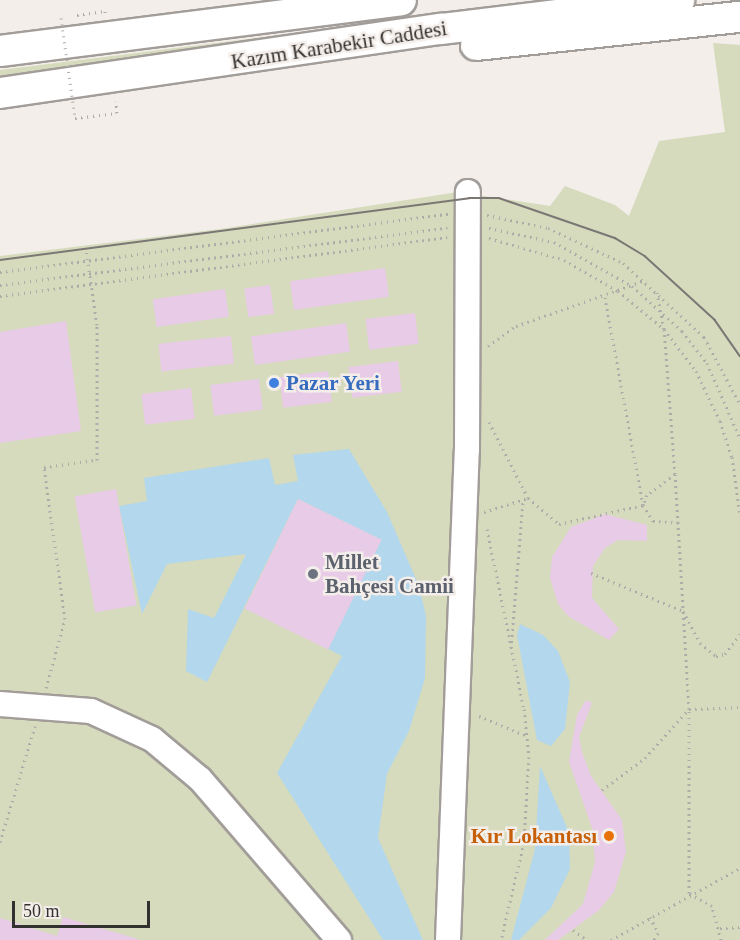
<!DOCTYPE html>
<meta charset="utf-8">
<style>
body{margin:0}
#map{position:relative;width:740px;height:940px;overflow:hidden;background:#f4eeea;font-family:"Times New Roman",serif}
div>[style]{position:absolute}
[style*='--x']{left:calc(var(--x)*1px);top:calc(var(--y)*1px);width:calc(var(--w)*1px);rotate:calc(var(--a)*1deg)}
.green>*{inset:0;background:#d5dbbc}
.water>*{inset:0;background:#b3d7ec}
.building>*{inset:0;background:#e8cbe6;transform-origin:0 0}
.path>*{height:3px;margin-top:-1.5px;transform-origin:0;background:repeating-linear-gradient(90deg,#afaba8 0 1.5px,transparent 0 6px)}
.roads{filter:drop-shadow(2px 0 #a29d99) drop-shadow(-2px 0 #a29d99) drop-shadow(0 2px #a29d99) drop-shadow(0 -2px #a29d99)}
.minor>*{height:24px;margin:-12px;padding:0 12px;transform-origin:12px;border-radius:12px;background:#fff}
.major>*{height:30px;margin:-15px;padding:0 15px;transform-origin:15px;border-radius:15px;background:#fff}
.tram>*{height:1.5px;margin:-0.75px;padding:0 0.75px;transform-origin:0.75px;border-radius:0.75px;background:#7b7775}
.path-bridge>*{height:3px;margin-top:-1.5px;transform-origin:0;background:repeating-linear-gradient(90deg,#afaba8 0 1.5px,transparent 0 6px)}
.dots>*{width:16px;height:16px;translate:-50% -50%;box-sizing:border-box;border:3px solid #f4eeea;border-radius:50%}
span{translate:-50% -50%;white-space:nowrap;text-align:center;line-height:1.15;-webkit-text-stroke:5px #f4eeea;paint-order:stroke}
.street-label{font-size:21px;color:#333130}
.shop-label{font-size:21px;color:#366cbe;font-weight:700}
.left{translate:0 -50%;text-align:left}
.worship-label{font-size:21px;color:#5b616d;font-weight:700}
.food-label{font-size:21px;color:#c56008;font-weight:700}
.right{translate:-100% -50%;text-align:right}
.scale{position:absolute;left:12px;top:901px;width:138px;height:27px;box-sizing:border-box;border:3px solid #333130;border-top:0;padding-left:8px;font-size:18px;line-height:21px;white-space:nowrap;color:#333130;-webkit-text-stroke:4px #f4eeea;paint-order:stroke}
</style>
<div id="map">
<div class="green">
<i style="clip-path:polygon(361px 25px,363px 32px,0 76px,0 70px)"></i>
<i style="clip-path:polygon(713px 43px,740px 45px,740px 940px,0 940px,0 256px,220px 229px,458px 192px,550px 206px,565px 186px,615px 205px,629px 216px,659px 141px,725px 132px)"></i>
</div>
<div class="water">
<i style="clip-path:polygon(349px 449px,387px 512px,419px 586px,426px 616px,425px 678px,409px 731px,387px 774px,378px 838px,423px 940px,383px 940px,277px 773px,342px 656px,328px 649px,381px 540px,298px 499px,207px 682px,186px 671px,188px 609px,214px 618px,246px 554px,167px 564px,142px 614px,119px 506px,147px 501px,144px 478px,269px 458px,275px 485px,298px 481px,293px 455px)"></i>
<i style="clip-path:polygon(520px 624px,543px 635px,558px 651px,570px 682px,565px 729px,551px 746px,537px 740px,517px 635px)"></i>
<i style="clip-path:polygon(540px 766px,569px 832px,570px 869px,551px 908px,519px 940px,511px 940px,535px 849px)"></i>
</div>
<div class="building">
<i style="left:385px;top:268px;width:29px;height:96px;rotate:82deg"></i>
<i style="left:270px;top:285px;width:29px;height:26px;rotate:82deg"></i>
<i style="left:225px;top:289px;width:28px;height:73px;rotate:82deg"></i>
<i style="left:415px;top:313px;width:31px;height:50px;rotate:83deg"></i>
<i style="clip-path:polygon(66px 321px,81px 431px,0 443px,0 332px)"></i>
<i style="left:346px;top:323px;width:29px;height:96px;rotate:82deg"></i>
<i style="left:231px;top:336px;width:28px;height:73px;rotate:84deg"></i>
<i style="left:398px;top:361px;width:31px;height:50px;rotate:83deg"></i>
<i style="left:328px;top:371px;width:31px;height:49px;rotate:83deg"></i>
<i style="left:259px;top:379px;width:31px;height:49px;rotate:83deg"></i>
<i style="left:191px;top:388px;width:31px;height:50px;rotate:83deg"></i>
<i style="left:116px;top:489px;width:118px;height:42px;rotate:80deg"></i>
<i style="left:298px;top:499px;width:93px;height:122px;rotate:26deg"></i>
<i style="clip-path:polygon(605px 514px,647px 525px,647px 541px,618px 540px,605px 548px,593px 566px,592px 598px,619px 629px,609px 640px,568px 616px,558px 604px,550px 578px,552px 557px,571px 527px)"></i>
<i style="clip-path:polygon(586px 700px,592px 703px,579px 737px,582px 752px,591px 776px,622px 820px,626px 852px,614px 892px,599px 910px,558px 940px,545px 940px,583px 904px,595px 862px,592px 828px,569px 762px,577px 715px)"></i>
<i style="clip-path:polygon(63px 917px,138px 939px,138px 940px,0 940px,0 918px,57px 936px)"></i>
</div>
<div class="path">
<i style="--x:77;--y:15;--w:28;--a:-8"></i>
<i style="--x:105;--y:11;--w:4;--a:90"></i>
<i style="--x:75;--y:118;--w:42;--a:-6.8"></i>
<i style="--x:117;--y:113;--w:12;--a:-95"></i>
<i style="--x:487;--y:215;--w:62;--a:12"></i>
<i style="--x:548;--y:228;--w:83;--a:25"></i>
<i style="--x:623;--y:263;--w:110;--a:42.4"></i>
<i style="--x:704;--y:337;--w:76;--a:61.8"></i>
<i style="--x:489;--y:228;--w:66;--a:12.2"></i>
<i style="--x:554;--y:242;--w:90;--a:29.4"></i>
<i style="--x:632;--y:286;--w:67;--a:42"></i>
<i style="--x:682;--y:331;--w:41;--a:52"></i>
<i style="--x:707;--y:363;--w:82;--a:66.3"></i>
<i style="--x:489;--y:238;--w:78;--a:16.3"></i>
<i style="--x:564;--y:260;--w:62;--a:29.9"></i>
<i style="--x:618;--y:291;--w:60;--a:39.6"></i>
<i style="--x:664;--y:329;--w:53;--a:52.7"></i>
<i style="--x:696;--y:371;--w:55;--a:64.4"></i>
<i style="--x:720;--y:421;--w:38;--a:72"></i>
<i style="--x:732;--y:457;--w:59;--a:82.1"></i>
<i style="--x:0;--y:272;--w:452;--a:-7.4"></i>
<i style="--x:0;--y:285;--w:451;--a:-7.3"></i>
<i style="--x:0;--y:296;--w:451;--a:-7.5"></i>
<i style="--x:488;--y:346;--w:34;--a:-36"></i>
<i style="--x:516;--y:326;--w:138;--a:-19.5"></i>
<i style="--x:489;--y:422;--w:85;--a:62.8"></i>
<i style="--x:528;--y:498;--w:40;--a:40"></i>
<i style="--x:559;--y:524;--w:86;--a:-12.7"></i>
<i style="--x:643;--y:505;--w:211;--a:-100.4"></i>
<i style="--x:675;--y:474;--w:35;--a:143"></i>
<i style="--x:647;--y:495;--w:11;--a:112"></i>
<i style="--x:643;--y:505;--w:19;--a:58"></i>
<i style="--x:653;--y:521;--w:26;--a:4"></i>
<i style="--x:484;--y:512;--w:46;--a:-17.7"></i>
<i style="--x:487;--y:529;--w:184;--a:78.4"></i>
<i style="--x:524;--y:709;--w:48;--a:84.1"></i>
<i style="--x:529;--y:757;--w:85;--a:93.4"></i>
<i style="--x:524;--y:842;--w:101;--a:103.2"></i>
<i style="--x:591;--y:573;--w:100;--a:22.4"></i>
<i style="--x:683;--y:611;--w:36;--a:62"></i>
<i style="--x:700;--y:643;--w:21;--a:39"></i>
<i style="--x:716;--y:656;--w:9;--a:-13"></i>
<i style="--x:725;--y:654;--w:25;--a:-53"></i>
<i style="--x:511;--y:648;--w:147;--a:-85.3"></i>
<i style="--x:46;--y:688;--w:72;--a:-74.6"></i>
<i style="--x:65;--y:619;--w:153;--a:-97.9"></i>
<i style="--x:44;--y:467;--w:53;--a:-7.5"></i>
<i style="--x:97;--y:460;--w:135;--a:-90"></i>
<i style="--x:97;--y:325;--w:76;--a:-98.3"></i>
<i style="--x:479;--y:716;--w:52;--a:22.6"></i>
<i style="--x:602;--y:790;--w:54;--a:-36.7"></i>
<i style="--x:645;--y:758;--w:66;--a:-48.1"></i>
<i style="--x:689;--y:709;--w:235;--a:-93.4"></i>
<i style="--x:675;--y:474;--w:145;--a:-94.3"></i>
<i style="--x:664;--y:329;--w:41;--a:-101.3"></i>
<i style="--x:0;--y:842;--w:121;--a:-73.2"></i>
<i style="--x:650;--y:917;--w:18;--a:63"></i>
<i style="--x:658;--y:933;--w:8;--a:120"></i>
<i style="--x:720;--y:928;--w:20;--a:-3"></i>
<i style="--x:573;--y:930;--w:17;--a:36"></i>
<i style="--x:611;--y:940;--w:148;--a:-29.2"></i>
<i style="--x:721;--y:940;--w:35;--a:-105"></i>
<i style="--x:712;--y:906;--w:26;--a:-151"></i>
<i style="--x:689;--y:893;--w:184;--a:-90"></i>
<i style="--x:689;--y:709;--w:51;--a:-2.2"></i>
</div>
<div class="roads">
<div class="minor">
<i style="--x:0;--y:704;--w:91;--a:4.4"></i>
<i style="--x:91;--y:711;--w:67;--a:24.7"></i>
<i style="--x:152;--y:739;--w:62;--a:39.8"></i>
<i style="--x:200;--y:779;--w:213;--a:49.2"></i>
<i style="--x:448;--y:940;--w:490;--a:-87.8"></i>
<i style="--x:467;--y:450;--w:258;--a:-89.8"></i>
</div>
<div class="major">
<i style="--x:476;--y:45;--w:265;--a:-6.1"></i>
<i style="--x:0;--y:51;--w:404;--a:-7.2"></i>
<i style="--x:0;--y:93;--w:446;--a:-8.3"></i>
<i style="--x:441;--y:29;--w:240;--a:-6.9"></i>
</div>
</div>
<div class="tram">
<i style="--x:0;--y:260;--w:473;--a:-7.5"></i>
<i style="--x:469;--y:198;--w:30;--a:0"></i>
<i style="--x:499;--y:198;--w:123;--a:19"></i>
<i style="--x:615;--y:238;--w:35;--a:31"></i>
<i style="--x:645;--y:256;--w:95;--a:42.4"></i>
<i style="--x:715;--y:320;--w:44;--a:55.2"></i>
</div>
<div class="path-bridge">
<i style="--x:61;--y:18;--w:101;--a:82"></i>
</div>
<div class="dots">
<i style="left:274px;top:383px;background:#3f7fe0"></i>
<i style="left:313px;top:574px;background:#6b7280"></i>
<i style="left:609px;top:836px;background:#e8710a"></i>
</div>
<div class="street-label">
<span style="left:339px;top:45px;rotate:-9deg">Kazım Karabekir Caddesi</span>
</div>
<div class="shop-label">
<span class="left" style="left:286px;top:383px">Pazar Yeri</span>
</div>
<div class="worship-label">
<span class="left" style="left:325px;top:574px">Millet<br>Bahçesi Camii</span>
</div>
<div class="food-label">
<span class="right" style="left:597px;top:836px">Kır Lokantası</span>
</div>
<div class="scale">50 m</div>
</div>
